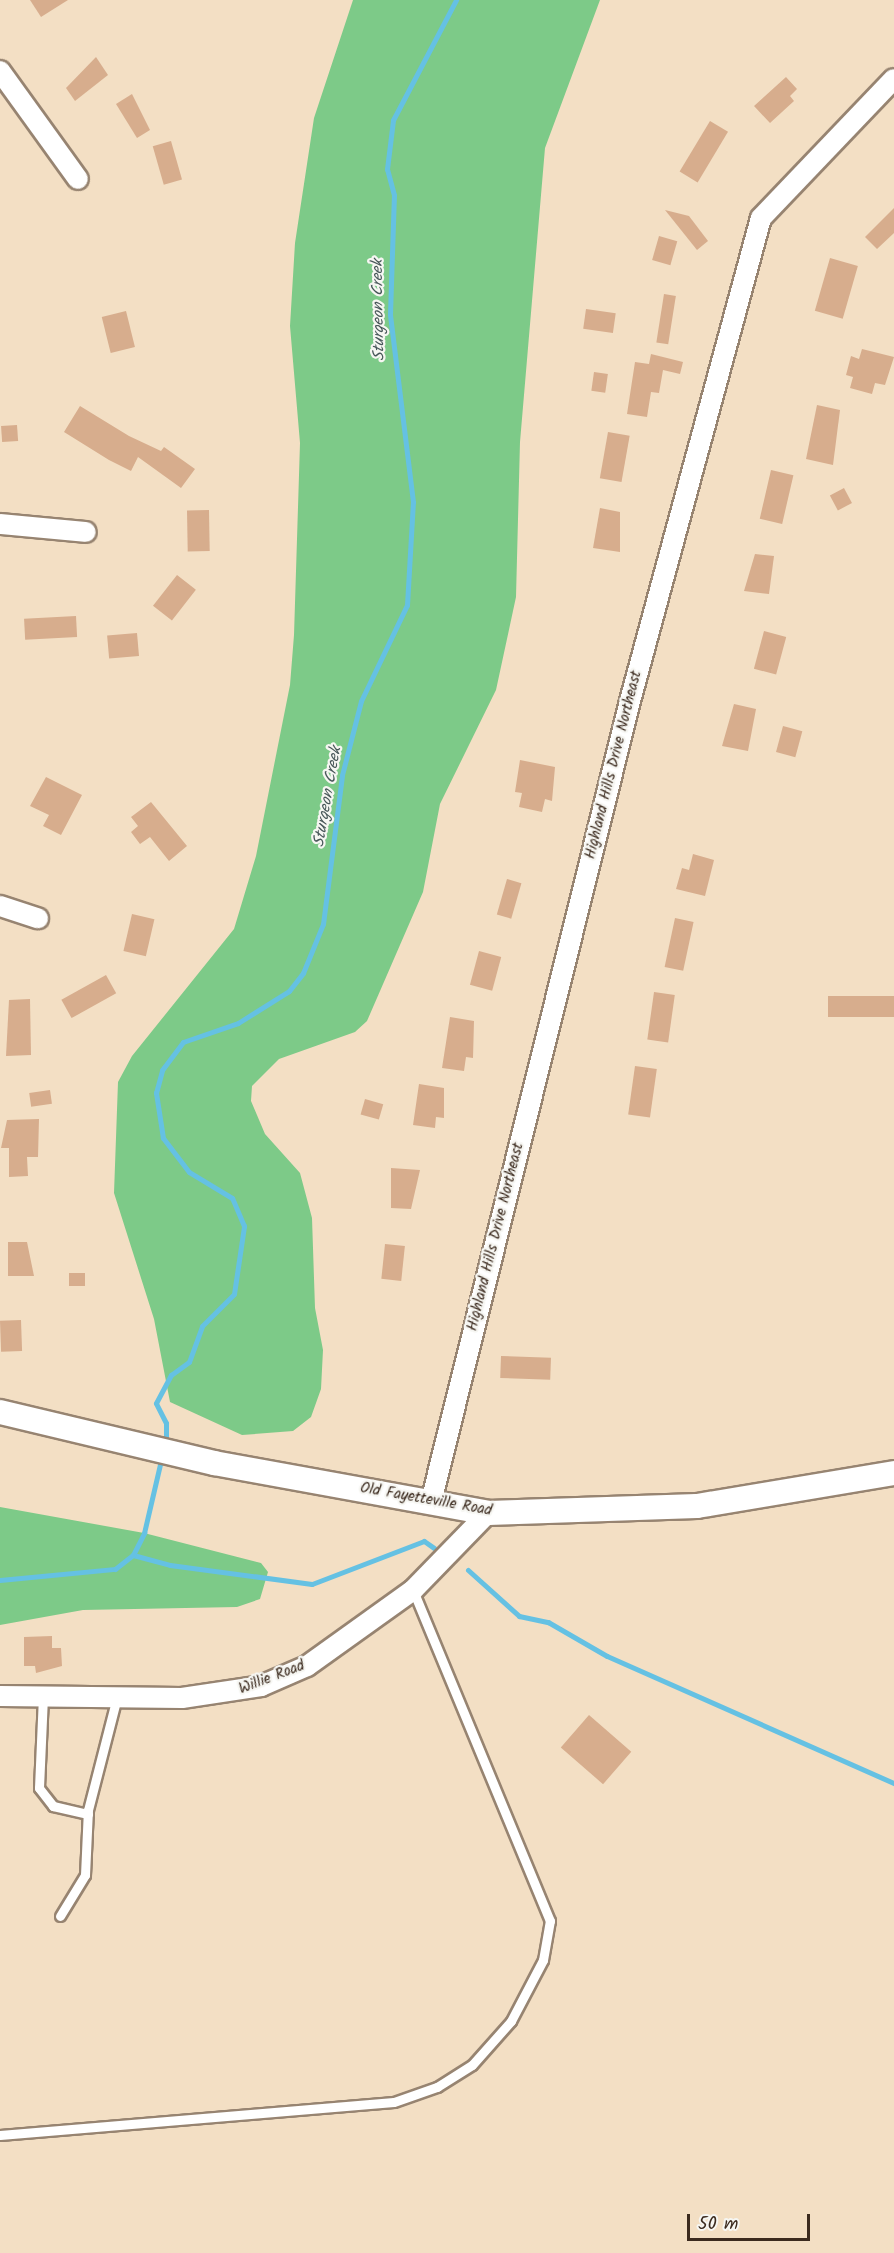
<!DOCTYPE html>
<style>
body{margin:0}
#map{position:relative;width:894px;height:2253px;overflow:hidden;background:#f3dfc4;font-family:Kalam,sans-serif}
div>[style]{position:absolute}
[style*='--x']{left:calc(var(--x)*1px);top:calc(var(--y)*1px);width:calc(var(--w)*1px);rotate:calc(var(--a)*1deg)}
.green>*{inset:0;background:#7dca88}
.stream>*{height:5px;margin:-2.5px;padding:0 2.5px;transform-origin:2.5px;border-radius:2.5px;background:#65c1e3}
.building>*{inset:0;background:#d7ad8d;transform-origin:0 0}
.roads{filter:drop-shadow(2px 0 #978471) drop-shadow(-2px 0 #978471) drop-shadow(0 2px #978471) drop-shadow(0 -2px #978471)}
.service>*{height:9px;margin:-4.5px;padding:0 4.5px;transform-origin:4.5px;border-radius:4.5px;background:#fff}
.minor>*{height:20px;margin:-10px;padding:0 10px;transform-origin:10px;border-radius:10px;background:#fff}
.tertiary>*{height:24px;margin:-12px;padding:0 12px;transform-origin:12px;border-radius:12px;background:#fff}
span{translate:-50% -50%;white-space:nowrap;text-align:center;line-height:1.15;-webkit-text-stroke:4.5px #f6f6f2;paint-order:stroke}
.street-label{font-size:15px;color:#3b2a1e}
.water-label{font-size:16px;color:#485759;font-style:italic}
.scale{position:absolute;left:687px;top:2214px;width:123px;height:27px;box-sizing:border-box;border:3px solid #3b2a1e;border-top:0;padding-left:8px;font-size:18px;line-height:21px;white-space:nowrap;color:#3b2a1e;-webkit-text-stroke:4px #f6f6f2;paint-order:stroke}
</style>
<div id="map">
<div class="green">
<i style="clip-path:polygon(353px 0,600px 0,545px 148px,520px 442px,516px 597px,496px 690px,440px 804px,423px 892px,367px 1021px,355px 1032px,279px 1059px,252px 1086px,251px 1101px,265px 1134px,300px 1173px,312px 1218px,315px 1308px,323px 1350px,321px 1389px,311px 1417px,293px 1431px,242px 1435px,170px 1402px,154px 1319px,114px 1193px,118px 1082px,132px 1056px,234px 929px,256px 856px,290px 685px,294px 635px,300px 443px,290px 326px,295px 243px,314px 118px)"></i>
<i style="clip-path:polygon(0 1507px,144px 1533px,261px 1563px,268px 1572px,260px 1599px,237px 1607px,83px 1610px,0 1625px)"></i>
</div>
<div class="stream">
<i style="--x:166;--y:1441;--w:18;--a:-90"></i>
<i style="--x:166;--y:1423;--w:22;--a:-117"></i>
<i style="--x:156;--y:1403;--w:32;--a:-62"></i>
<i style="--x:171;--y:1375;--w:22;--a:-36"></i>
<i style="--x:189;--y:1362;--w:38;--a:-70"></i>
<i style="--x:202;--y:1326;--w:45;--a:-45"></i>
<i style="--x:234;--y:1294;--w:69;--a:-81.6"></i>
<i style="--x:244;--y:1226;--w:30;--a:-113"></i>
<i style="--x:232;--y:1198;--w:50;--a:-148.8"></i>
<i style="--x:189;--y:1172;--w:43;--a:-127.4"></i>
<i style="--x:163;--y:1138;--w:46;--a:-98.8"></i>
<i style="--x:156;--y:1093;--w:24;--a:-75"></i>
<i style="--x:162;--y:1070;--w:35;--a:-53"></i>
<i style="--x:183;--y:1042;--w:58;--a:-19.1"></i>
<i style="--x:238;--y:1023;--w:60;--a:-32.1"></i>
<i style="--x:289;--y:991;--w:23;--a:-52"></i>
<i style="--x:303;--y:973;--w:53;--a:-67.8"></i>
<i style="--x:323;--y:924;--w:150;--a:-82.7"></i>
<i style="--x:342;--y:775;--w:76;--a:-75.6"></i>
<i style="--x:361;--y:701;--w:106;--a:-64.4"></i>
<i style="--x:407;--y:605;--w:103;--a:-86.7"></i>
<i style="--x:413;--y:502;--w:189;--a:-97"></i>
<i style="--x:390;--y:314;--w:119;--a:-88.1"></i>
<i style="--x:394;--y:195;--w:27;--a:-105"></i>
<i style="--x:387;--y:169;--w:49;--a:-83"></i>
<i style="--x:393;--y:120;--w:136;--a:-62.3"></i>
<i style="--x:133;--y:1555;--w:38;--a:15"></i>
<i style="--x:170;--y:1565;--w:143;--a:7.6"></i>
<i style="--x:312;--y:1584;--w:120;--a:-21"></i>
<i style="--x:424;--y:1541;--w:12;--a:35"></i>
<i style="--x:468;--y:1570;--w:69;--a:42"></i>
<i style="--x:519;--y:1616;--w:30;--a:12"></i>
<i style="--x:548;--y:1622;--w:68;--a:30"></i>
<i style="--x:607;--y:1656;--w:314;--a:23.9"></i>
<i style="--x:0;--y:1580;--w:116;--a:-5.5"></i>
<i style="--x:115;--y:1569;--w:23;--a:-38"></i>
<i style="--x:133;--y:1555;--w:25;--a:-63"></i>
<i style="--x:144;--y:1533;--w:71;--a:-76.9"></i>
</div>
<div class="building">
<i style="clip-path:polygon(30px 0,68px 0,41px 17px)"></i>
<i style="clip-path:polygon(96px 57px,108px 75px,75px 101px,66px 88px)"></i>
<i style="clip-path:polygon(786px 77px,797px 89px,790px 96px,794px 101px,770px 123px,754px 106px)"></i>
<i style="clip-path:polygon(132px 94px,150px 130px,137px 138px,116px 104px)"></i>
<i style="left:710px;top:121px;width:21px;height:59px;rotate:31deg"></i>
<i style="left:171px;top:141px;width:40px;height:19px;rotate:74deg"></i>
<i style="clip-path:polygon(894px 208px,894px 233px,877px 249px,865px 237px)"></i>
<i style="clip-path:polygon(665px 210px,689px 216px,708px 241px,697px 250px)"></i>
<i style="left:659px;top:236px;width:19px;height:25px;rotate:16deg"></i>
<i style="left:830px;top:258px;width:29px;height:55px;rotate:16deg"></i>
<i style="left:664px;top:294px;width:12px;height:49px;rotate:9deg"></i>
<i style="left:586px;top:309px;width:30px;height:20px;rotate:8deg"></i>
<i style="left:126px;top:311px;width:37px;height:25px;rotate:76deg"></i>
<i style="clip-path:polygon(862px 349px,894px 357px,885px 385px,875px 383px,872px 394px,850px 388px,853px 377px,846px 375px,851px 356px,859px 359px)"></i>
<i style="clip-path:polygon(651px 354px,683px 362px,680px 374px,663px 370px,659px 393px,651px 392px,647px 417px,627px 414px,635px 362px,649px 364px)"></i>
<i style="left:594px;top:372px;width:14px;height:19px;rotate:8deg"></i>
<i style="clip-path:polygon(817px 405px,840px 410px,833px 465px,806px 459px)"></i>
<i style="clip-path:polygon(80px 406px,129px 436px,161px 451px,164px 447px,195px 469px,181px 488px,138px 457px,131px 471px,109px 460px,64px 432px)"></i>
<i style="left:17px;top:425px;width:16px;height:16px;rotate:86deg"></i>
<i style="left:608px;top:432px;width:22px;height:47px;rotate:10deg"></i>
<i style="left:771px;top:470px;width:23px;height:50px;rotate:13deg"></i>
<i style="left:844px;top:488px;width:17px;height:16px;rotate:62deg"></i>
<i style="clip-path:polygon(600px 508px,620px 512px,620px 552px,593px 548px)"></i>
<i style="left:209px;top:510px;width:41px;height:22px;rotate:89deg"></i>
<i style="clip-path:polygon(755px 554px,774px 556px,769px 594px,744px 591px)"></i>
<i style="left:177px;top:575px;width:24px;height:39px;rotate:38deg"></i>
<i style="left:76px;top:616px;width:21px;height:52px;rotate:87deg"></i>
<i style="left:764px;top:631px;width:23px;height:39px;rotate:15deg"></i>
<i style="left:137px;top:633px;width:23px;height:30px;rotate:85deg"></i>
<i style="clip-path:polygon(734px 704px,756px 709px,748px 751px,722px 746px)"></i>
<i style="left:783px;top:726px;width:20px;height:27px;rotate:15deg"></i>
<i style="clip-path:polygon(520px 760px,555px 767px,552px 801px,545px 799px,542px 812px,519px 807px,522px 793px,515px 792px)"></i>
<i style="clip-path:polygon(46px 777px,82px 795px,61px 835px,43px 826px,49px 815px,30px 806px)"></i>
<i style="clip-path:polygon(151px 802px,187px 846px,169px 861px,150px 837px,140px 844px,131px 832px,138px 826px,131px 817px)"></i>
<i style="clip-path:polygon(693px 854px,714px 860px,705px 896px,676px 889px,682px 868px,689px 870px)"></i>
<i style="left:507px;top:879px;width:15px;height:37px;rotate:16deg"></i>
<i style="left:132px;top:914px;width:23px;height:38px;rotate:13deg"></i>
<i style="left:675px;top:918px;width:19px;height:50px;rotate:12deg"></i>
<i style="left:479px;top:951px;width:23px;height:35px;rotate:15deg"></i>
<i style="left:106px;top:975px;width:21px;height:51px;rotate:61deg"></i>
<i style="left:654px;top:992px;width:21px;height:48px;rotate:8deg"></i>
<i style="left:894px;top:996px;width:21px;height:66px;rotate:90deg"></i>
<i style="clip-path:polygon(30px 999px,31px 1055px,6px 1056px,9px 1000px)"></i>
<i style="clip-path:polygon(450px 1017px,474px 1021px,473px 1058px,466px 1057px,464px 1071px,442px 1068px)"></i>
<i style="left:635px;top:1066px;width:22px;height:49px;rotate:8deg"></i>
<i style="clip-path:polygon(419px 1084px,444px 1088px,444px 1118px,436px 1117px,435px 1128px,413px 1125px)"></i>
<i style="left:50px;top:1090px;width:14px;height:21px;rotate:82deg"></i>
<i style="left:365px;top:1099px;width:19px;height:16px;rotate:16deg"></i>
<i style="clip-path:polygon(39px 1119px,38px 1157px,27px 1157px,28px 1176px,9px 1177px,9px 1148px,1px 1148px,7px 1120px)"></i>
<i style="clip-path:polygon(391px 1168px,420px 1170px,411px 1209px,391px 1208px)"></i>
<i style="clip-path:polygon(8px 1242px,27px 1242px,34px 1276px,8px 1276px)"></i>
<i style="left:385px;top:1244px;width:20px;height:35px;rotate:6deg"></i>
<i style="left:69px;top:1273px;width:16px;height:13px"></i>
<i style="left:21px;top:1320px;width:31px;height:21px;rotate:88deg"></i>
<i style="left:501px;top:1356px;width:50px;height:22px;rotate:2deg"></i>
<i style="clip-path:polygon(52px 1636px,52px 1648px,61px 1648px,62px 1666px,36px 1673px,35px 1666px,24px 1666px,24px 1637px)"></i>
<i style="left:589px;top:1715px;width:56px;height:43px;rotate:41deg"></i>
</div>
<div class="roads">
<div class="service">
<i style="--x:43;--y:1696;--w:92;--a:92.5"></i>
<i style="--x:39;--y:1788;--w:23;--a:52"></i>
<i style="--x:53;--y:1806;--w:36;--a:13"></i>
<i style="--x:60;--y:1916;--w:48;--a:-58.6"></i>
<i style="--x:85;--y:1875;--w:65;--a:-87.4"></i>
<i style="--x:88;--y:1810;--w:117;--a:-75.6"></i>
<i style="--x:0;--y:2135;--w:395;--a:-4.8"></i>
<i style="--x:394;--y:2102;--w:46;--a:-19.2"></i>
<i style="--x:437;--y:2087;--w:41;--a:-32.2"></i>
<i style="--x:472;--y:2065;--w:59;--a:-48.4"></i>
<i style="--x:511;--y:2021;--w:69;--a:-62.3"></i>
<i style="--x:543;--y:1960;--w:40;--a:-80"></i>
<i style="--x:550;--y:1921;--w:358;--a:-112.5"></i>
</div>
<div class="minor">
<i style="--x:0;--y:71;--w:133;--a:54.2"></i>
<i style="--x:0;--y:524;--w:86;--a:5.3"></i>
<i style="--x:0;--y:906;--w:40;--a:18"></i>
<i style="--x:431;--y:1502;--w:825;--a:-76.05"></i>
<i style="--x:630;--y:701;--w:500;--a:-74.83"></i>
<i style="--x:761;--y:218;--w:192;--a:-46.3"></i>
<i style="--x:0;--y:1696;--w:182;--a:0.6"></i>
<i style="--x:182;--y:1698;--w:80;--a:-8.6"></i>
<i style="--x:261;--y:1686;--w:50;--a:-23.5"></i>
<i style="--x:307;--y:1666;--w:130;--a:-35.6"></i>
<i style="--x:413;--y:1590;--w:107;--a:-45.8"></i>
</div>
<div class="tertiary">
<i style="--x:0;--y:1412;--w:220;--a:13.4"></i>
<i style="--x:214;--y:1463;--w:279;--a:10.3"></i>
<i style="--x:488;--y:1513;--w:209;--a:-1.9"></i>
<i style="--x:697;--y:1506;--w:200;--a:-9.5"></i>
</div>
</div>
<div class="street-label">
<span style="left:614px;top:765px;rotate:-76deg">Highland Hills Drive Northeast</span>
<span style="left:496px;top:1237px;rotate:-76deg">Highland Hills Drive Northeast</span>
<span style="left:426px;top:1500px;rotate:10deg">Old Fayetteville Road</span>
<span style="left:272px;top:1678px;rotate:-21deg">Willie Road</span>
</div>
<div class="water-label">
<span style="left:379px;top:310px;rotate:-91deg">Sturgeon Creek</span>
<span style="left:328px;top:797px;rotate:-80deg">Sturgeon Creek</span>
</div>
<div class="scale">50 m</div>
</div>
